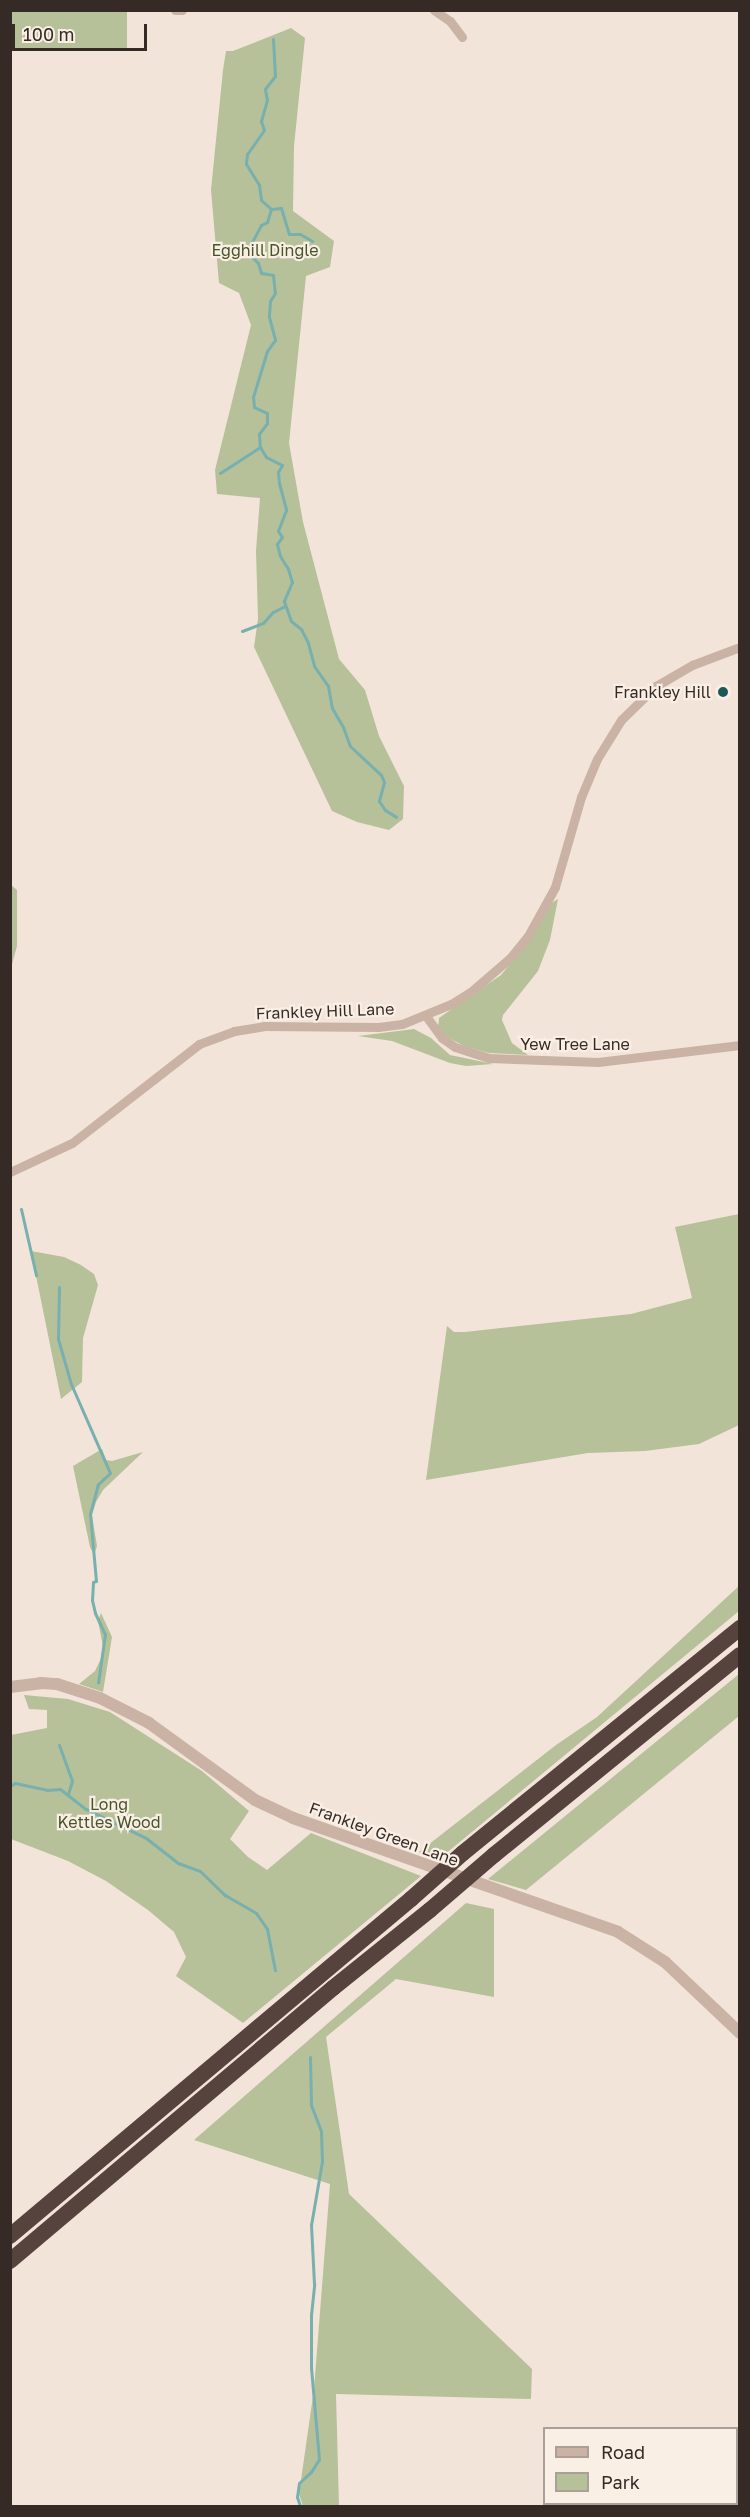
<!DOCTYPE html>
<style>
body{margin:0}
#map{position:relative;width:750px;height:2517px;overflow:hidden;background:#f2e4d9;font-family:"Golos Text",sans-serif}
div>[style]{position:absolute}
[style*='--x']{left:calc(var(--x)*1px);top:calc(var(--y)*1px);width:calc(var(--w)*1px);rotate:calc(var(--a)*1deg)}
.green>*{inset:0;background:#b6c199;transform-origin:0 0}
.stream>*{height:3px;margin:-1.5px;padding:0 1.5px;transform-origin:1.5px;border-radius:1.5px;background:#77b0ae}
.minor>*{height:9px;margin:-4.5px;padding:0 4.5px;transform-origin:4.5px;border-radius:4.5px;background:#cab3a5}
.tertiary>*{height:12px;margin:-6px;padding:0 6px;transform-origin:6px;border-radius:6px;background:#cab3a5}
.motorway>*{height:16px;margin:-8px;padding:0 8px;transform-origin:8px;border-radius:8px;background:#57433d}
.motorway-bridge>*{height:16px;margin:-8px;padding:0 8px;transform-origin:8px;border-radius:8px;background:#57433d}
.dots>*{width:16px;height:16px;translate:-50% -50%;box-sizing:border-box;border:3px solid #faefe5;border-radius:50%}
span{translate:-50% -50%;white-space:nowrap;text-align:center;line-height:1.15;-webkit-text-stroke:4.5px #faefe5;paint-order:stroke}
.park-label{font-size:16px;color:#475429}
.poi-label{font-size:16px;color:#352a26}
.right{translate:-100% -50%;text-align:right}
.street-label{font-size:16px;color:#352a26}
.frame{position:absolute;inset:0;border:12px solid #352a26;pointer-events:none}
.legend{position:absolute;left:543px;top:2427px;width:195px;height:78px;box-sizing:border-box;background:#faefe5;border:2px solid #aba099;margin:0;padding:8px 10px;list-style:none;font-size:18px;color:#352a26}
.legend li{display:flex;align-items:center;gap:12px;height:30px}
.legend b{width:30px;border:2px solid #aba099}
.scale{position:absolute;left:12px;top:24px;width:135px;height:27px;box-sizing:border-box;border:3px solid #352a26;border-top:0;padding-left:8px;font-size:18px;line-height:21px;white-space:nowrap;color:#352a26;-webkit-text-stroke:4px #faefe5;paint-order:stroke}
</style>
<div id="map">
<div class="green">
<i style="left:11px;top:10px;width:116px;height:40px"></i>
<i style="clip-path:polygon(291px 28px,305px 38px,294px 146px,293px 211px,334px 241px,330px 267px,306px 276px,289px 443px,303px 522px,339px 659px,365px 690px,379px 736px,404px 786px,403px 819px,389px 830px,357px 822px,332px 811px,254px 647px,258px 619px,256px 551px,260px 498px,217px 494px,215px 470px,251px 325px,239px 293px,219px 283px,211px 190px,223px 70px,226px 51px,233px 51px)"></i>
<i style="clip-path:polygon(11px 885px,17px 890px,17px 946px,11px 968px)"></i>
<i style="clip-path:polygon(558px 899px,550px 940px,538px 971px,503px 1015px,502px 1020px,512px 1043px,528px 1055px,489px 1053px,464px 1046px,449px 1038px,438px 1029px,439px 1018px,501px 975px,531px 938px,550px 904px)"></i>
<i style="clip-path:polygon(414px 1029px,431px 1038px,450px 1055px,493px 1064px,466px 1066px,450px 1063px,392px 1041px,358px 1036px)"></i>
<i style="clip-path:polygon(739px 1214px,739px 1425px,699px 1444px,645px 1451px,588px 1453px,426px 1480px,447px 1326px,454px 1332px,465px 1332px,631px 1314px,692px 1298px,675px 1227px)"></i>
<i style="clip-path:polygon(31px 1251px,64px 1257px,81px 1265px,94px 1274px,98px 1285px,83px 1338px,82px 1382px,61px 1399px)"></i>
<i style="clip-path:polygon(102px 1449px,106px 1460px,112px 1461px,143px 1452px,103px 1490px,96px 1502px,92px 1515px,97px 1546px,94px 1555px,90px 1547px,73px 1466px)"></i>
<i style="clip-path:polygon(739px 1586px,739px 1611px,438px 1860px,419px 1852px,556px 1745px,597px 1717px)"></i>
<i style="clip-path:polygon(101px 1613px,112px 1637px,103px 1692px,79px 1684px,95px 1671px,104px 1652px,98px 1621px)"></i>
<i style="clip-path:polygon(739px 1674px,739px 1716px,526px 1890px,488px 1879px)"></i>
<i style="clip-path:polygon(24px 1695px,68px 1699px,110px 1712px,202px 1771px,249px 1811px,230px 1839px,248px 1857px,267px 1870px,311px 1833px,421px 1876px,243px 2023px,176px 1976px,186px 1957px,174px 1932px,148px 1910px,106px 1881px,68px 1861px,11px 1839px,11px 1735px,47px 1728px,47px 1710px,29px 1709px)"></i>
<i style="clip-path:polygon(466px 1903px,494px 1909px,494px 1997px,396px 1979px,326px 2037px,349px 2194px,532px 2369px,531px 2399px,336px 2394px,339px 2506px,303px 2506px,299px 2494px,314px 2389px,330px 2184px,194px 2140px)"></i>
</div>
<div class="stream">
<i style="--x:273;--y:39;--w:37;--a:87"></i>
<i style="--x:275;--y:76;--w:16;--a:128"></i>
<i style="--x:265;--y:89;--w:11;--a:80"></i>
<i style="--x:267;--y:100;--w:22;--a:106"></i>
<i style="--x:261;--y:121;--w:9;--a:72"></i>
<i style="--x:264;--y:130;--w:29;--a:125"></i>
<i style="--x:247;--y:154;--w:10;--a:96"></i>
<i style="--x:246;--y:164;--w:25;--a:58"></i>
<i style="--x:259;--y:185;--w:15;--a:82"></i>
<i style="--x:261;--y:200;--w:13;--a:42"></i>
<i style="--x:271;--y:209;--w:14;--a:107"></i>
<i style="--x:267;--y:222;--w:7;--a:153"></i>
<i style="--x:261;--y:225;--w:24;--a:118"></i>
<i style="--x:250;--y:246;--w:10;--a:84"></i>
<i style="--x:251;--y:256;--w:10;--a:45"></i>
<i style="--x:258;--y:263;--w:10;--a:73"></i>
<i style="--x:261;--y:273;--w:12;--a:9"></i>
<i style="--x:273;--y:275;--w:18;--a:84"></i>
<i style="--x:275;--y:293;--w:9;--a:122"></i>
<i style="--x:270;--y:301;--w:16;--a:94"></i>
<i style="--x:269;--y:317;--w:24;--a:75"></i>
<i style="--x:275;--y:340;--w:14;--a:126"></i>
<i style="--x:267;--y:351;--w:48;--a:106.9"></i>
<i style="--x:253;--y:397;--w:10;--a:84"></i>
<i style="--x:254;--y:407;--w:14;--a:25"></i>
<i style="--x:267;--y:413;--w:10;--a:90"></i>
<i style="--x:267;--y:423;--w:14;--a:126"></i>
<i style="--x:259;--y:434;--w:13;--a:86"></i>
<i style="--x:260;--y:447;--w:12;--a:59"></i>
<i style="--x:266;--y:457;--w:18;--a:27"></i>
<i style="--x:282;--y:465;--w:8;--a:120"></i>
<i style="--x:278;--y:472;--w:11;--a:85"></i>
<i style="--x:279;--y:483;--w:28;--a:75"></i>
<i style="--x:286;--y:510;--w:22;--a:111"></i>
<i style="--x:278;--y:531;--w:7;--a:56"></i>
<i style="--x:282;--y:537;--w:9;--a:126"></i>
<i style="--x:277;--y:544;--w:12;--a:76"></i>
<i style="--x:280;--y:556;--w:15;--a:58"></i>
<i style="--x:288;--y:569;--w:14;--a:73"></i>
<i style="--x:292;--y:582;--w:21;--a:113"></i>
<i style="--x:284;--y:601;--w:21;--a:71"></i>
<i style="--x:291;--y:621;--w:13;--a:39"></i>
<i style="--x:301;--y:629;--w:16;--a:63"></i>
<i style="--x:308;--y:643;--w:24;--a:75"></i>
<i style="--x:314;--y:666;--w:24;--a:55"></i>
<i style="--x:328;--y:686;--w:22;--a:80"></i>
<i style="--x:332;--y:708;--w:22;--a:60"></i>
<i style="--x:343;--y:727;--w:20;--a:70"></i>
<i style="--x:350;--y:746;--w:42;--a:43.1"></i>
<i style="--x:381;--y:775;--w:8;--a:67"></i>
<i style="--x:384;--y:782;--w:20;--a:105"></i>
<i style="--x:379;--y:801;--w:11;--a:56"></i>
<i style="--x:385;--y:810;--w:13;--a:32"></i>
<i style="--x:272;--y:209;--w:9;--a:-6"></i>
<i style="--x:281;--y:208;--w:27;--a:73"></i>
<i style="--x:289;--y:234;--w:11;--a:0"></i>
<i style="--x:300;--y:234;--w:14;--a:30"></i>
<i style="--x:220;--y:473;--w:48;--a:-33"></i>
<i style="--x:242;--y:631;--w:22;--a:-21"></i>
<i style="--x:263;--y:623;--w:15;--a:-48"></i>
<i style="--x:273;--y:612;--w:13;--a:-27"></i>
<i style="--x:21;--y:1209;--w:68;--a:77.2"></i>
<i style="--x:59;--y:1287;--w:52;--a:91.1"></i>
<i style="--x:58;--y:1339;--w:47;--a:73.9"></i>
<i style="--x:71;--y:1384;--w:97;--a:66.3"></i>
<i style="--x:110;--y:1473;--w:16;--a:137"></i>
<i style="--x:98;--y:1484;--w:31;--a:105"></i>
<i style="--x:90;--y:1514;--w:67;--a:84.9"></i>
<i style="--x:96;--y:1581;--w:3;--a:162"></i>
<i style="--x:93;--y:1582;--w:18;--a:93"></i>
<i style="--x:92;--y:1600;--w:13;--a:77"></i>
<i style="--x:95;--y:1613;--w:23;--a:65"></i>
<i style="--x:105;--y:1634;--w:49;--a:98.1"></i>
<i style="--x:59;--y:1745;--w:38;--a:70"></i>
<i style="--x:72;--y:1781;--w:14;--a:107"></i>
<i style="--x:10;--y:1786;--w:6;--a:-31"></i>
<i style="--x:15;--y:1783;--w:33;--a:12"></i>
<i style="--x:47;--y:1790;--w:13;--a:-4"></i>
<i style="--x:60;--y:1789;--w:33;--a:38"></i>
<i style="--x:86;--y:1809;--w:67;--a:25.8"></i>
<i style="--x:146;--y:1838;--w:41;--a:38"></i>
<i style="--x:178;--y:1863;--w:23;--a:20"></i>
<i style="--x:200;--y:1871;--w:35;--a:44"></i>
<i style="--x:225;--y:1895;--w:36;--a:30"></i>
<i style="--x:256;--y:1913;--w:19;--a:55"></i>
<i style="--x:267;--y:1929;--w:42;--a:79"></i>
<i style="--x:300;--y:2506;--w:9;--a:-108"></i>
<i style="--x:297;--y:2497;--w:14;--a:-82"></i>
<i style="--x:299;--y:2483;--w:16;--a:-43"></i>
<i style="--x:311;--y:2472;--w:15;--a:-58"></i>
<i style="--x:319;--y:2459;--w:92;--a:-95"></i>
<i style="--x:311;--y:2367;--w:52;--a:-90"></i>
<i style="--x:311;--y:2315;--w:31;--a:-84"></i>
<i style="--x:314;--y:2284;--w:59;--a:-92.9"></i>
<i style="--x:311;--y:2225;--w:65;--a:-80.2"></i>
<i style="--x:322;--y:2161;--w:30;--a:-92"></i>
<i style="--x:321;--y:2131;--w:28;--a:-111"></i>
<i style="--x:311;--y:2105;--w:48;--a:-91.2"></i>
</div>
<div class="minor">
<i style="--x:175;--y:10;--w:7;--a:0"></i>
<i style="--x:434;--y:10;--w:19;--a:35"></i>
<i style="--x:450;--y:21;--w:20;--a:53"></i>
<i style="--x:426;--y:1016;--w:27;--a:54"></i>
<i style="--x:442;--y:1038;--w:16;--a:35"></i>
<i style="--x:455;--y:1047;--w:36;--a:18"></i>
<i style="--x:489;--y:1058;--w:109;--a:2.1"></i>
<i style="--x:598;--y:1062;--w:143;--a:-6.8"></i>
<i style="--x:10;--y:1172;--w:68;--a:-25.1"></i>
<i style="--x:72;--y:1143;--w:161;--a:-37.9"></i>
<i style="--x:199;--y:1044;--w:37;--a:-20"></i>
<i style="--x:234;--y:1031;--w:30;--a:-9"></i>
<i style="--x:264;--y:1026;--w:114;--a:0.5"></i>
<i style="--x:378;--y:1027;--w:24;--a:-7"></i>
<i style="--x:402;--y:1024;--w:53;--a:-22.2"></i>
<i style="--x:451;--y:1004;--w:26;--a:-32"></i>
<i style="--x:473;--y:990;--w:49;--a:-40.9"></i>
<i style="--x:510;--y:958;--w:28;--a:-51"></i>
<i style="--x:528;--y:936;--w:56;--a:-61.1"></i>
<i style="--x:555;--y:887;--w:94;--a:-73.9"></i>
<i style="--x:581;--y:797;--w:41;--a:-67.2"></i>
<i style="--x:597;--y:759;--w:46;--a:-58.4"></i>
<i style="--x:621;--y:720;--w:49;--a:-44.2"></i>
<i style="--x:656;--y:686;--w:42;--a:-30.3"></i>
<i style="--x:692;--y:665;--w:51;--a:-20.6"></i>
</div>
<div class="tertiary">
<i style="--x:10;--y:1687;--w:31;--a:-7"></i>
<i style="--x:41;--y:1683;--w:16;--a:4"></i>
<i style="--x:57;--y:1684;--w:45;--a:18"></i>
<i style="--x:100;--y:1698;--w:55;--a:27"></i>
<i style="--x:149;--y:1723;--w:131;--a:36"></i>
<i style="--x:255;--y:1800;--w:42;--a:25.3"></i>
<i style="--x:293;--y:1818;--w:344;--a:19.3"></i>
<i style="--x:618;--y:1932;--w:56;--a:32.6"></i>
<i style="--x:665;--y:1962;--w:103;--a:43.4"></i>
</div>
<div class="motorway">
<i style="--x:463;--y:1853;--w:357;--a:-39.1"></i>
<i style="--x:494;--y:1855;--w:317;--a:-39.1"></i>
<i style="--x:10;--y:2236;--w:524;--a:-40.04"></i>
<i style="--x:10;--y:2261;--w:423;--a:-40.2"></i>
<i style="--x:333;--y:1988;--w:124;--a:-38.8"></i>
</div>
<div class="motorway-bridge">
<i style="--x:411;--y:1899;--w:69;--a:-41.5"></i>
<i style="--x:430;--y:1910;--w:84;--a:-40.7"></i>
</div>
<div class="dots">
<i style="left:723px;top:692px;background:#1b5858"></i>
</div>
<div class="park-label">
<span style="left:265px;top:250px">Egghill Dingle</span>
<span style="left:109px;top:1813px">Long<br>Kettles Wood</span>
</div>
<div class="poi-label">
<span class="right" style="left:711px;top:692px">Frankley Hill</span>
</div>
<div class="street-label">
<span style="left:325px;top:1011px;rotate:-2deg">Frankley Hill Lane</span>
<span style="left:575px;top:1044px">Yew Tree Lane</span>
<span style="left:384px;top:1834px;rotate:20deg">Frankley Green Lane</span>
</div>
<div class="frame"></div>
<ul class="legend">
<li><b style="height:8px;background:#cab3a5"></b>Road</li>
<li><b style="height:16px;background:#b6c199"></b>Park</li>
</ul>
<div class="scale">100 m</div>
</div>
